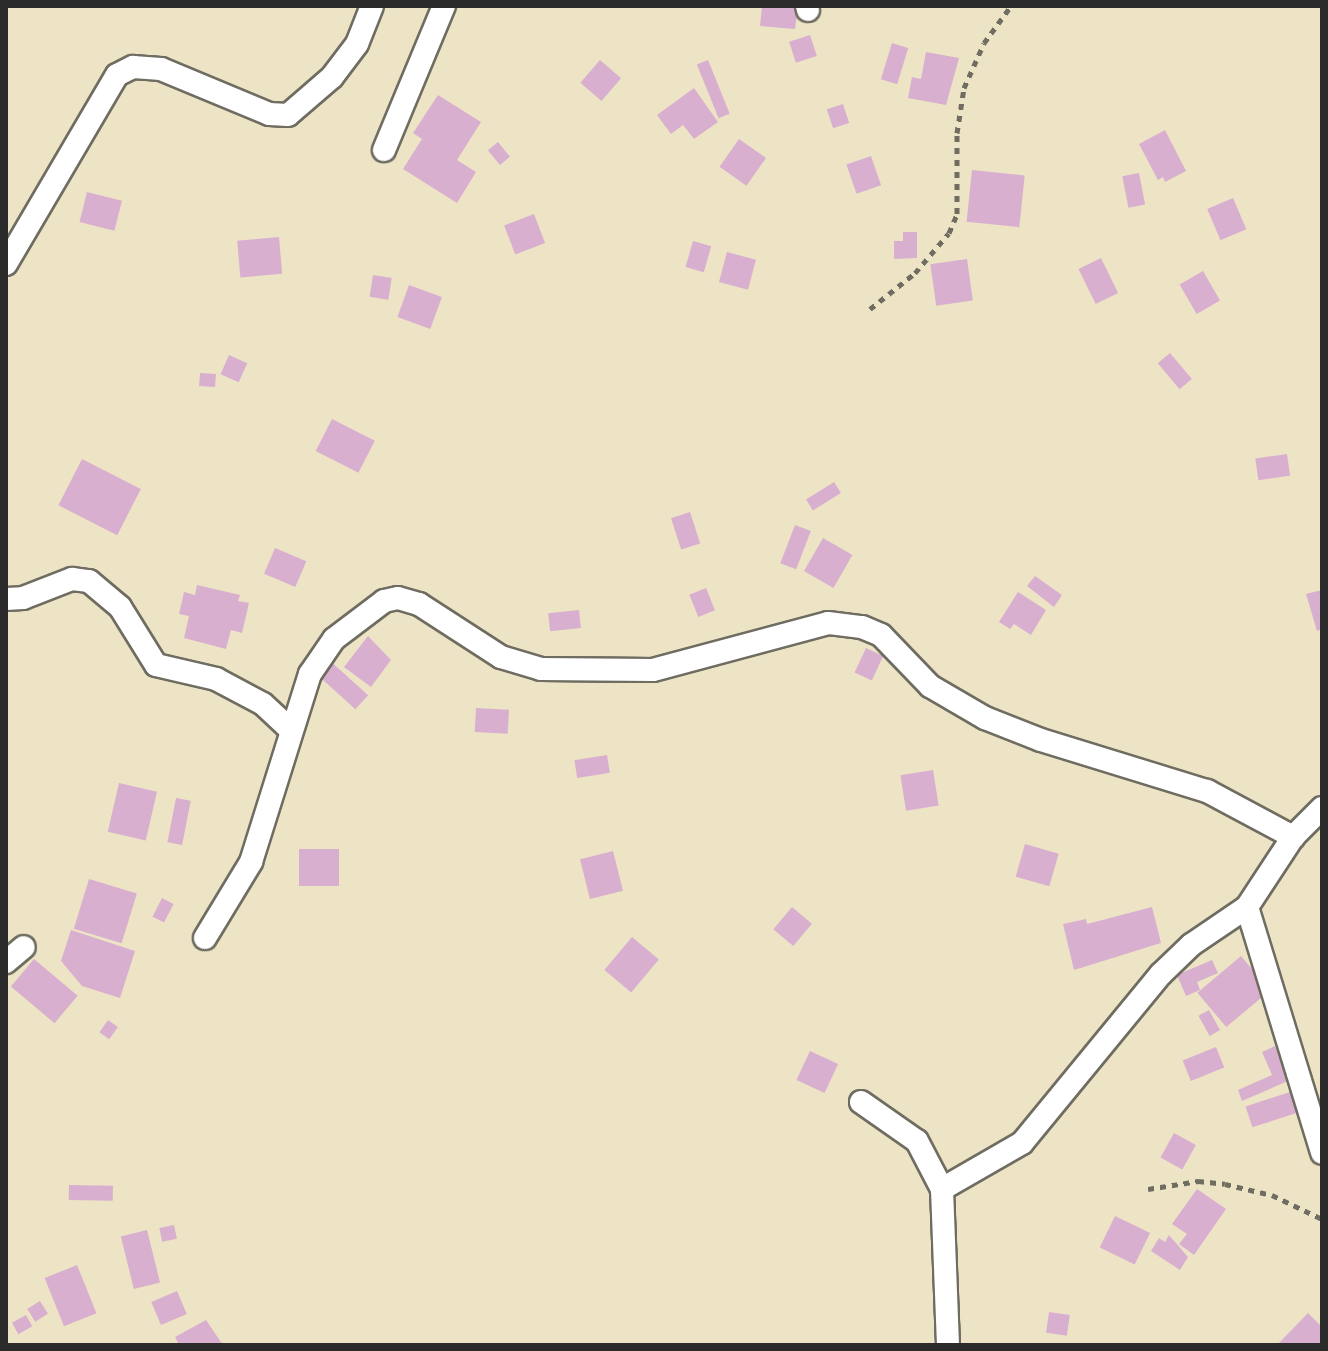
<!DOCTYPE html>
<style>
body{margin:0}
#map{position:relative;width:1328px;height:1351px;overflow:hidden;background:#ede4c5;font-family:"EB Garamond",serif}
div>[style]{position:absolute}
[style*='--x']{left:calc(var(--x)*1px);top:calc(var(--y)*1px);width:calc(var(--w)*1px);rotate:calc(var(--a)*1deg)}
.building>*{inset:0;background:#d9afd0;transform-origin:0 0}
.path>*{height:5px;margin-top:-2.5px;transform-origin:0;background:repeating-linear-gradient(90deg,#6f6c61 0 6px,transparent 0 12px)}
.roads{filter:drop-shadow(2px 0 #6f6c61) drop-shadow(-2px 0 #6f6c61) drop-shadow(0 2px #6f6c61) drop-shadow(0 -2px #6f6c61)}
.minor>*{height:22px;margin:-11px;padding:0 11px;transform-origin:11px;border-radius:11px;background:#fff}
span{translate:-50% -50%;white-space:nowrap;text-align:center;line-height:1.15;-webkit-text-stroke:6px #fdfcf7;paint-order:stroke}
.frame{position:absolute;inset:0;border:8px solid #2b2b2b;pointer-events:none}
</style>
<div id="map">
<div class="building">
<i style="clip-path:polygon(762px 6px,798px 6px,795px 29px,760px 26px)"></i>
<i style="left:810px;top:35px;width:22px;height:22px;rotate:72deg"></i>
<i style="left:892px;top:43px;width:17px;height:38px;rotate:17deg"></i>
<i style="clip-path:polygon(926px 52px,959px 58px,946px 105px,908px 98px,912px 77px,921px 79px)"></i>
<i style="left:600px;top:60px;width:28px;height:30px;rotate:41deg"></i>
<i style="left:708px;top:60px;width:58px;height:12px;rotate:68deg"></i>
<i style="clip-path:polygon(694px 88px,718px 122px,694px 139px,683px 125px,671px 134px,657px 115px)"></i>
<i style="clip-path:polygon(438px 95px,481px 122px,457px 160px,476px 172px,457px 203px,403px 169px,422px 139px,413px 133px)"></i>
<i style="left:843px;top:104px;width:20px;height:17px;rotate:72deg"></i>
<i style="clip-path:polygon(1165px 130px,1186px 171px,1165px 182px,1163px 177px,1158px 180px,1139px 144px)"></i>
<i style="left:739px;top:139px;width:33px;height:34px;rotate:35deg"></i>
<i style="left:498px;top:142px;width:19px;height:13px;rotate:51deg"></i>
<i style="left:871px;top:156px;width:31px;height:26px;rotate:71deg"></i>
<i style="left:972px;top:170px;width:53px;height:52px;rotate:6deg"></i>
<i style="left:1139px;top:173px;width:32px;height:17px;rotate:79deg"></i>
<i style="left:87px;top:192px;width:36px;height:31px;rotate:14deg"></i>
<i style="left:1233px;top:198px;width:34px;height:28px;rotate:67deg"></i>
<i style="left:534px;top:214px;width:31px;height:32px;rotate:69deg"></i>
<i style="clip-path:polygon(903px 232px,917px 232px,917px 258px,894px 259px,894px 241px,903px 241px)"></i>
<i style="left:279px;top:237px;width:37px;height:42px;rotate:85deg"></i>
<i style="left:693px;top:241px;width:19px;height:27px;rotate:16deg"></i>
<i style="left:727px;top:252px;width:30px;height:31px;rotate:15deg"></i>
<i style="left:1101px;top:258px;width:39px;height:25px;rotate:64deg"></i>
<i style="left:967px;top:259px;width:42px;height:37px;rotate:82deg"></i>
<i style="left:1203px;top:271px;width:34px;height:27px;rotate:60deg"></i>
<i style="left:373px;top:275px;width:19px;height:22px;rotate:9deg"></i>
<i style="left:409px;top:285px;width:35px;height:34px;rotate:20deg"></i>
<i style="left:1170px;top:353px;width:34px;height:16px;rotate:50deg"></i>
<i style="left:229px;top:355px;width:20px;height:21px;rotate:24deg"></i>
<i style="left:200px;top:373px;width:16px;height:13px;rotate:4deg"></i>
<i style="left:332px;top:419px;width:48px;height:36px;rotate:27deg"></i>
<i style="left:1287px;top:454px;width:22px;height:32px;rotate:82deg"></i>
<i style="left:82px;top:459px;width:66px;height:52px;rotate:27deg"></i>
<i style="left:834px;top:482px;width:13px;height:33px;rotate:58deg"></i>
<i style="left:690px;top:512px;width:33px;height:20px;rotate:72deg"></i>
<i style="left:795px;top:525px;width:17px;height:41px;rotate:21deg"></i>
<i style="left:823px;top:538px;width:34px;height:38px;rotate:30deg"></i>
<i style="left:275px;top:548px;width:34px;height:28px;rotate:23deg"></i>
<i style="clip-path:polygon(1035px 576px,1062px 595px,1054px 607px,1027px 586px)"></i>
<i style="clip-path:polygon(197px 585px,240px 595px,238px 601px,249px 603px,242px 633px,231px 630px,226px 649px,184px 638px,189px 616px,179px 614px,184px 592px,195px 595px)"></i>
<i style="left:706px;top:588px;width:24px;height:18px;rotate:68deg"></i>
<i style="clip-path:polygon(1322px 590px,1322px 629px,1317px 631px,1306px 594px)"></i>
<i style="clip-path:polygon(1018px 592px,1046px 610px,1031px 635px,1014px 624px,1010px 629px,999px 622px)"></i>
<i style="left:579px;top:610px;width:18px;height:31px;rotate:84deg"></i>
<i style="clip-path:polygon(368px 636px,391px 660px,371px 687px,344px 667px)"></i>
<i style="left:866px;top:648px;width:19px;height:27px;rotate:25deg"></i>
<i style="left:328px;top:659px;width:54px;height:19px;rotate:42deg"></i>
<i style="left:476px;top:708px;width:33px;height:24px;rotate:3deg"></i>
<i style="left:607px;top:755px;width:18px;height:33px;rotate:81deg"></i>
<i style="left:933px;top:770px;width:36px;height:33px;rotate:81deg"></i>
<i style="left:119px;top:783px;width:39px;height:50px;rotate:13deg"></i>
<i style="left:176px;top:798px;width:15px;height:45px;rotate:11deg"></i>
<i style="left:1025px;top:844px;width:35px;height:34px;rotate:16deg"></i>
<i style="left:299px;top:849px;width:40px;height:37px"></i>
<i style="left:613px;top:851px;width:41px;height:34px;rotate:76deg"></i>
<i style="left:89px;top:879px;width:50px;height:52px;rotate:17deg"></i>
<i style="left:162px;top:898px;width:13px;height:21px;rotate:27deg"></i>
<i style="left:792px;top:907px;width:26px;height:29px;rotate:40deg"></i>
<i style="clip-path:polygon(1152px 907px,1161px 943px,1074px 970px,1063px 924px,1086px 919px,1087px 924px)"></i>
<i style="clip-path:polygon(71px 930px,135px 951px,120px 998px,82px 986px,61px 961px)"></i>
<i style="left:632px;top:937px;width:35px;height:43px;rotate:40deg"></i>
<i style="left:1241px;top:956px;width:45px;height:57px;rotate:50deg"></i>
<i style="left:34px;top:959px;width:57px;height:36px;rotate:40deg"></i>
<i style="clip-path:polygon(1212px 960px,1218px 973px,1197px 982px,1200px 990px,1186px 996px,1177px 975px)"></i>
<i style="left:1209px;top:1010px;width:23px;height:12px;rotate:61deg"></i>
<i style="left:108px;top:1020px;width:12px;height:15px;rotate:35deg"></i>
<i style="clip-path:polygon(1275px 1046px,1290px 1080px,1242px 1101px,1238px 1090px,1272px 1075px,1262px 1052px)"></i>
<i style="left:1216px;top:1047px;width:22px;height:36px;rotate:68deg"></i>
<i style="left:810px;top:1051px;width:31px;height:32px;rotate:25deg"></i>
<i style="left:1296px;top:1090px;width:22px;height:53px;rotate:72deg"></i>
<i style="left:1174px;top:1133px;width:25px;height:28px;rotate:29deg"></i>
<i style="left:69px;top:1185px;width:44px;height:15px;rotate:1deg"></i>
<i style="clip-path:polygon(1197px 1189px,1226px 1209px,1194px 1255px,1179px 1244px,1187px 1234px,1172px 1224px)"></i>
<i style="left:1115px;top:1216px;width:39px;height:35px;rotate:26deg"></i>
<i style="left:174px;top:1225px;width:14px;height:15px;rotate:78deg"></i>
<i style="left:147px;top:1230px;width:54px;height:27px;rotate:76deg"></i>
<i style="clip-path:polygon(1169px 1235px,1188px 1257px,1180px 1270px,1151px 1251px,1159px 1238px,1165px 1242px)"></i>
<i style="left:77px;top:1265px;width:52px;height:35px;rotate:68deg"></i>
<i style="left:177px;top:1291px;width:25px;height:28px;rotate:67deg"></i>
<i style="left:40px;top:1301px;width:15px;height:15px;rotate:58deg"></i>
<i style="left:1049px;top:1312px;width:21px;height:21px;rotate:8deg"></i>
<i style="clip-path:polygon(1308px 1313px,1322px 1327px,1322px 1345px,1277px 1345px)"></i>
<i style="left:26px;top:1315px;width:13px;height:16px;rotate:61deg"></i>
<i style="clip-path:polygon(206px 1320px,223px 1345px,179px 1345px,175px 1337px)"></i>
</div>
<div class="path">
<i style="--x:870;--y:309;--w:58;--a:-38.7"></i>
<i style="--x:915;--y:273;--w:52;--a:-49.6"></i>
<i style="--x:949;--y:233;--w:21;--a:-67"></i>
<i style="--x:957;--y:214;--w:81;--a:-90"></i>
<i style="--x:957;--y:133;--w:46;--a:-81.2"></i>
<i style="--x:964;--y:88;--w:49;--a:-66"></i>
<i style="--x:984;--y:43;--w:46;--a:-53.9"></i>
<i style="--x:1148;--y:1189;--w:51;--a:-9.1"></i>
<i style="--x:1198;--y:1181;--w:27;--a:6"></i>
<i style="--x:1225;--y:1184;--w:48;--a:13.2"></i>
<i style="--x:1272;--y:1195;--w:55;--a:25.6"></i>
</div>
<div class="roads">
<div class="minor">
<i style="--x:807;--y:6;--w:4;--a:76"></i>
<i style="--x:384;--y:150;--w:156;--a:-67.4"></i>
<i style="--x:6;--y:264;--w:219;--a:-59.6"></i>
<i style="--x:117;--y:75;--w:18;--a:-27"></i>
<i style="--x:133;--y:67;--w:28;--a:4"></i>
<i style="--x:161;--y:69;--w:117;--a:22.6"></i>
<i style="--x:269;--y:114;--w:19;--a:3"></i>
<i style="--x:288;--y:115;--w:58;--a:-40.8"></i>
<i style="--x:332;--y:77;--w:41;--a:-52.9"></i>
<i style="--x:357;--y:44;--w:41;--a:-68.5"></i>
<i style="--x:6;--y:599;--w:17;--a:-3"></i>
<i style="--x:23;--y:598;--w:53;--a:-21.2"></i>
<i style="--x:72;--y:579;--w:17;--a:7"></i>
<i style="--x:89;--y:581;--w:40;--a:40"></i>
<i style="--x:120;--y:607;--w:68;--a:58.2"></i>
<i style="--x:156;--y:665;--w:62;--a:13.1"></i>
<i style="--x:216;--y:679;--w:53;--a:28"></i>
<i style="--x:263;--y:704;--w:38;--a:43"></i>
<i style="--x:1247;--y:907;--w:257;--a:73"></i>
<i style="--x:205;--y:938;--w:89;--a:-58.8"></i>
<i style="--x:251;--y:862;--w:197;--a:-72.6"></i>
<i style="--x:310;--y:674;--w:42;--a:-55.6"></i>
<i style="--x:334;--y:639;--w:63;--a:-37.2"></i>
<i style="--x:384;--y:601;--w:14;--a:-12"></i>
<i style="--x:398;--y:598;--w:22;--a:16"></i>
<i style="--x:419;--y:604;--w:98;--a:32.9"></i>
<i style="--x:501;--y:657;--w:42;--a:16.7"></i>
<i style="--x:541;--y:669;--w:112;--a:0.5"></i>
<i style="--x:653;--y:670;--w:181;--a:-15"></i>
<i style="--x:828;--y:623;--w:34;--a:7"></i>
<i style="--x:862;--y:627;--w:21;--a:23"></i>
<i style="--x:881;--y:635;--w:71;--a:46.1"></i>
<i style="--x:930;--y:686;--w:64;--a:30.2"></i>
<i style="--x:985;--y:718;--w:60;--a:21.4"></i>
<i style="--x:1041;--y:740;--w:174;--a:17.1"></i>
<i style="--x:1207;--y:791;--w:98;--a:28.1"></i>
<i style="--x:6;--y:962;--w:23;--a:-40"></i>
<i style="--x:861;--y:1102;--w:68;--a:34.9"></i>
<i style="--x:917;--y:1141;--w:54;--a:62.5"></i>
<i style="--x:942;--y:1189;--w:156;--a:87.8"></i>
<i style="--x:942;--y:1189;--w:92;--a:-29.9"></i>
<i style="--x:1022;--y:1143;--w:219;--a:-50.6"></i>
<i style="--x:1161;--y:974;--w:42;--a:-44"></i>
<i style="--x:1191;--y:945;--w:68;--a:-34.2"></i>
<i style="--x:1247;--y:907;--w:84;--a:-56.7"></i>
<i style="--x:1293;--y:837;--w:41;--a:-45"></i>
</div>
</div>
<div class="frame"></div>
</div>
